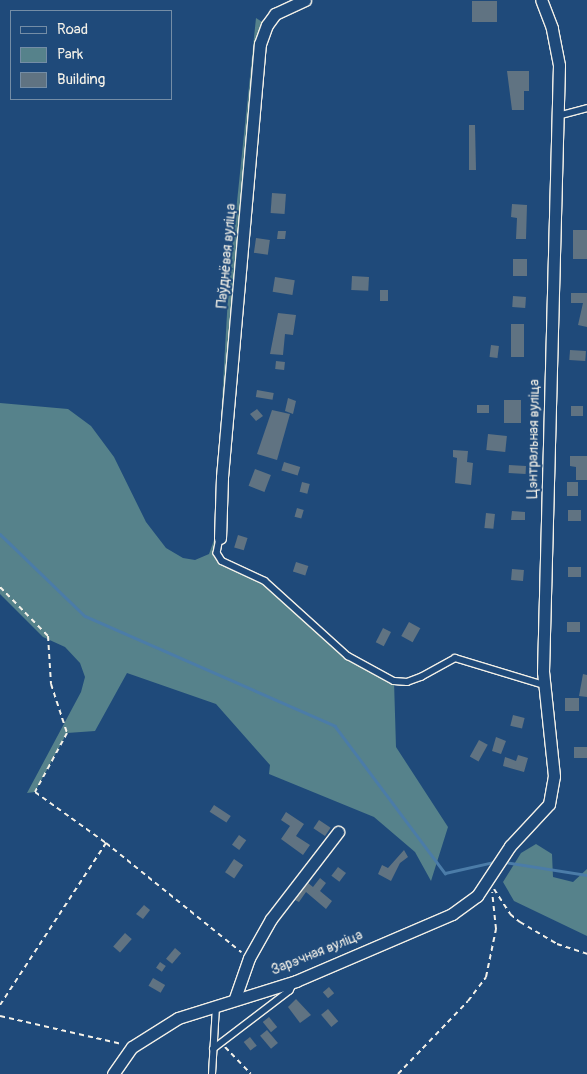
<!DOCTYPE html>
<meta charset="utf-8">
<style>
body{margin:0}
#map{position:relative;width:587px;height:1074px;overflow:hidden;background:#1f4a7a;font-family:Pangolin,sans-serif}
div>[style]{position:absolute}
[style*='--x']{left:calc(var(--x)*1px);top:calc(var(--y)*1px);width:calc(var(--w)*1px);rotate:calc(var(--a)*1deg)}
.green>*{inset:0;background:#56828b}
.stream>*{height:2.5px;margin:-1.25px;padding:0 1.25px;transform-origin:1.25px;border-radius:1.25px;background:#4b7ca8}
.building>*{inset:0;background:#607382;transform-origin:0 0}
.path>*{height:2px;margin-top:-1px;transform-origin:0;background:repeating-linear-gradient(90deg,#f4f1e8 0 5px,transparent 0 9px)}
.roads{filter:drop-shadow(1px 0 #f4f1e8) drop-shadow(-1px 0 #f4f1e8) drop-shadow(0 1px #f4f1e8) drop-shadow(0 -1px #f4f1e8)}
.lane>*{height:5.5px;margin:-2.75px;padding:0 2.75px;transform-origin:2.75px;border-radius:2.75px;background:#1f4a7a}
.street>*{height:11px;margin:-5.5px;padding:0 5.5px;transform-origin:5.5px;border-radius:5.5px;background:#1f4a7a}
span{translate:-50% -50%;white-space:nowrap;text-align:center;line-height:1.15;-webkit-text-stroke:4px #1f4a7a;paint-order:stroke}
.street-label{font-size:14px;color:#f4f1e8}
.legend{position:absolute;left:10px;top:10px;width:162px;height:90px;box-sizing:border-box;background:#1f4a7a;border:1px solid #748da6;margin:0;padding:6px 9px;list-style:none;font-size:15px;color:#f4f1e8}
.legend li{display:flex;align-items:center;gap:10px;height:25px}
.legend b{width:25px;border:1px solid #748da6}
</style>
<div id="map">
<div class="green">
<i style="clip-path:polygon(256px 18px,267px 25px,217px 553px,222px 561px,265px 581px,348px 656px,394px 681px,396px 747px,448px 827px,431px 881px,415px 852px,374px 817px,269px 774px,270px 765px,216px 704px,127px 673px,95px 731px,67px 733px,35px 792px,27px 793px,81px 692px,85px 677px,80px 663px,65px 647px,43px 637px,0 594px,0 403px,68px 409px,91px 426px,114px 457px,146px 522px,166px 548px,183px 558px,195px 560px,209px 554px,214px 540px,229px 279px)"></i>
<i style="clip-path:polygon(536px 844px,552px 854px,553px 877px,573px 882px,587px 869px,587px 936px,514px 901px,503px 882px,521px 853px)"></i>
</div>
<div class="stream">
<i style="--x:0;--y:534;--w:118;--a:44"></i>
<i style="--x:85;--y:616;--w:273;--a:23.7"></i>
<i style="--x:335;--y:726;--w:184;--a:53.2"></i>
<i style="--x:445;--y:873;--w:50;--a:-12.7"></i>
<i style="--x:505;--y:862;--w:83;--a:9"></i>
</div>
<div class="building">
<i style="left:472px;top:1px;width:25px;height:21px"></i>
<i style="clip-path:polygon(507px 71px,529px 71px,529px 91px,524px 91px,524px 110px,512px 110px)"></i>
<i style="clip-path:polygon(469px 125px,475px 125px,476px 170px,469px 170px)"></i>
<i style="left:272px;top:193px;width:14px;height:20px;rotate:4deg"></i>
<i style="clip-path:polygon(512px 204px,527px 205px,526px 239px,516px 239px,517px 218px,511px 217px)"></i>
<i style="left:573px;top:230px;width:14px;height:29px"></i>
<i style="clip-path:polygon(278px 231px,286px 231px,285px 239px,277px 239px)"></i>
<i style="left:256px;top:238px;width:14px;height:15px;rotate:8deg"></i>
<i style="left:513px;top:259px;width:14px;height:17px"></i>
<i style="left:352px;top:276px;width:17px;height:14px;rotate:3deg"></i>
<i style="left:275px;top:277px;width:20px;height:15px;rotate:9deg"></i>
<i style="left:380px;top:290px;width:8px;height:11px"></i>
<i style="clip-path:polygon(571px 293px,587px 293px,587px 327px,578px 325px,583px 303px,571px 303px)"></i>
<i style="left:513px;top:296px;width:13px;height:11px;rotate:4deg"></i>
<i style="clip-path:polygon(278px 313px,296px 315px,293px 335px,285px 334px,283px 355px,270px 354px)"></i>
<i style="left:511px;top:324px;width:13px;height:33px"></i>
<i style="left:491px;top:345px;width:8px;height:12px;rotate:7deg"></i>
<i style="left:570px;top:350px;width:16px;height:10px;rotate:4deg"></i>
<i style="left:276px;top:361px;width:9px;height:8px;rotate:6deg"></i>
<i style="left:257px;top:390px;width:17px;height:7px;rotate:10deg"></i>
<i style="clip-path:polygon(288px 398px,296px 401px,293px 414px,285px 411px)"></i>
<i style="left:521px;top:400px;width:23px;height:17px;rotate:90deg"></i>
<i style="left:489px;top:405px;width:8px;height:12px;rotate:90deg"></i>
<i style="left:571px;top:406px;width:12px;height:10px"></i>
<i style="clip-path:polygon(257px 409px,263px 416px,256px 421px,250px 414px)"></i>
<i style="clip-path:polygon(272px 410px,290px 414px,277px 460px,257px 454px)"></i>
<i style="left:488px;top:434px;width:19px;height:16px;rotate:6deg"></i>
<i style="clip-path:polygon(453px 450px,468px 451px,467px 462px,473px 463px,471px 485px,455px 483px,457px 458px,453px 457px)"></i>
<i style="clip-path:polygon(570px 456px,587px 456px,587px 480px,576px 480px,576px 467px,570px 466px)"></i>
<i style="left:284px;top:462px;width:17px;height:9px;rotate:17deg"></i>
<i style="left:509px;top:465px;width:17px;height:8px;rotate:3deg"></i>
<i style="left:255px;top:469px;width:17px;height:18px;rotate:21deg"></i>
<i style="left:302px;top:482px;width:8px;height:10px;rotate:14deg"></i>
<i style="left:567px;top:482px;width:11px;height:14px"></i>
<i style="left:297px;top:508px;width:7px;height:9px;rotate:16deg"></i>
<i style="left:568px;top:510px;width:13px;height:11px"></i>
<i style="clip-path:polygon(512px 511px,525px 512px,525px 520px,511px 520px)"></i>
<i style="left:486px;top:513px;width:9px;height:15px;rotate:6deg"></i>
<i style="left:238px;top:535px;width:10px;height:13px;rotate:17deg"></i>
<i style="left:296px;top:562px;width:13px;height:10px;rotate:18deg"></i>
<i style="left:568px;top:567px;width:13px;height:10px"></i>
<i style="left:512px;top:569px;width:12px;height:11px;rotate:5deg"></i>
<i style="left:409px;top:622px;width:13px;height:16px;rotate:29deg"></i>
<i style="left:567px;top:622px;width:13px;height:10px"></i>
<i style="left:383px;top:628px;width:9px;height:16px;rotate:27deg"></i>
<i style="clip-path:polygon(583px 674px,587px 675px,587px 697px,579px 696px)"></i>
<i style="left:565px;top:698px;width:14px;height:13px"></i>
<i style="left:513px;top:715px;width:12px;height:11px;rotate:14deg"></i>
<i style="clip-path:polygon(496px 737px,506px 741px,501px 754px,492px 751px)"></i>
<i style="left:479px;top:740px;width:10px;height:19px;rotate:29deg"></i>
<i style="left:574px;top:747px;width:13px;height:11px"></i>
<i style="clip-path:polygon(518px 755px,528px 758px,524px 772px,503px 766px,505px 757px,516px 761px)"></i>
<i style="left:214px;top:805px;width:20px;height:8px;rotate:33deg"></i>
<i style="clip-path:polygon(286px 812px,304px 824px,296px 836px,310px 845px,303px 855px,281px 839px,290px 826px,281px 820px)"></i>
<i style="left:319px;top:820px;width:14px;height:10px;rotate:34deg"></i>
<i style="left:239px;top:835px;width:9px;height:12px;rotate:36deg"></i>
<i style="clip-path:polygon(404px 850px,408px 857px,400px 863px,391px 881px,378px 874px,382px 865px,388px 868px)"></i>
<i style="left:234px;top:859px;width:11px;height:16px;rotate:34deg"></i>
<i style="left:338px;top:867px;width:10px;height:11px;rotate:37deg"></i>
<i style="clip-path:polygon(320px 878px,326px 883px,320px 891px,332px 901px,326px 909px,306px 892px,299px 902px,295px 900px,308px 883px,313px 887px)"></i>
<i style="clip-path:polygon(144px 905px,150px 910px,143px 919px,136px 914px)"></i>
<i style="left:125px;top:933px;width:9px;height:18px;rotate:41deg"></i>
<i style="left:175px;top:948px;width:8px;height:14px;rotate:40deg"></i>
<i style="left:160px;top:962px;width:7px;height:7px;rotate:34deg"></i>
<i style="left:153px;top:978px;width:14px;height:9px;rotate:30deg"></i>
<i style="left:329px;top:987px;width:8px;height:8px;rotate:50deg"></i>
<i style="clip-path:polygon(296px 999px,311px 1015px,300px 1023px,288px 1007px)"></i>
<i style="left:328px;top:1009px;width:16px;height:9px;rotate:50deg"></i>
<i style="left:269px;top:1017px;width:13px;height:8px;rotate:51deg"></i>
<i style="left:267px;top:1030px;width:17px;height:9px;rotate:50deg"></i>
<i style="left:250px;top:1037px;width:11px;height:8px;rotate:52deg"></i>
</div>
<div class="path">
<i style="--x:0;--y:587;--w:69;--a:45.6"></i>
<i style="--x:48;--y:636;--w:48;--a:86.4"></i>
<i style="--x:51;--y:684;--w:52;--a:71.9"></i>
<i style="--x:67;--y:733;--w:67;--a:118.5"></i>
<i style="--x:35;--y:792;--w:87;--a:35.7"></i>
<i style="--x:106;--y:843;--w:174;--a:38.9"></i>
<i style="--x:494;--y:889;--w:30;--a:57"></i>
<i style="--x:510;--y:914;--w:13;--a:39"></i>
<i style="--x:520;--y:922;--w:43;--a:30.7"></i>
<i style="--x:557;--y:944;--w:32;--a:18"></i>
<i style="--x:0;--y:1005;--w:194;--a:-56.8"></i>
<i style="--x:0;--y:1016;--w:125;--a:12.9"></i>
<i style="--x:225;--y:1047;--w:37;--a:46"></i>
<i style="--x:398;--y:1074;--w:101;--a:-46.2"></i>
<i style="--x:468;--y:1001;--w:30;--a:-53"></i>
<i style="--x:486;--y:977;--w:49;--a:-78.2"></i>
<i style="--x:496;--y:929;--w:37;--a:-96"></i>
</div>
<div class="roads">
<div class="lane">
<i style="--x:558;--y:116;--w:30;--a:-15"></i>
<i style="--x:220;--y:538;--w:15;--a:101"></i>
<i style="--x:217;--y:553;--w:9;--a:58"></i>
<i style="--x:222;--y:561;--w:47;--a:24.9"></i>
<i style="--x:265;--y:581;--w:112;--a:42.1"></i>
<i style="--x:348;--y:656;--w:52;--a:28.5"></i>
<i style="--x:394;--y:681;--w:13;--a:4"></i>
<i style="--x:407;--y:682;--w:15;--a:-20"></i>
<i style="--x:421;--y:677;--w:39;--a:-29"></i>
<i style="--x:455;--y:658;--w:93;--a:16.9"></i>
<i style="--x:213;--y:1049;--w:96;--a:-37.3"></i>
<i style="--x:289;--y:991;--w:9;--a:-58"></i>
<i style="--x:212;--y:1074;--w:68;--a:-86.6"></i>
</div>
<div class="street">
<i style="--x:220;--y:538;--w:61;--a:-88.1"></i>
<i style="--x:222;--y:477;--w:435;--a:-85"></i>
<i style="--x:260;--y:44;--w:20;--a:-70"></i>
<i style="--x:267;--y:25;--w:14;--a:-54"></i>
<i style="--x:275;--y:14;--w:33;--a:-25"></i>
<i style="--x:235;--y:998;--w:42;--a:-70.7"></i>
<i style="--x:249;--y:958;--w:45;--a:-60.6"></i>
<i style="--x:271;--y:919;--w:110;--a:-52.4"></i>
<i style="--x:113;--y:1074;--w:33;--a:-55"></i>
<i style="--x:132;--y:1047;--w:54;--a:-32.2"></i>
<i style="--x:178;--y:1018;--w:124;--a:-17.4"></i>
<i style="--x:296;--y:981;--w:170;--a:-23.2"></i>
<i style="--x:452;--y:914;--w:31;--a:-36"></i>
<i style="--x:477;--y:896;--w:60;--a:-56.6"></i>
<i style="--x:510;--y:846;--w:57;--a:-47.1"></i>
<i style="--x:549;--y:804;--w:28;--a:-80"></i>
<i style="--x:554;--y:776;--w:105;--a:-96"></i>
<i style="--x:543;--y:672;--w:607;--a:-88.49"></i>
<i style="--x:559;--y:65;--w:38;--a:-101"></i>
<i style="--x:552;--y:28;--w:30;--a:-111"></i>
</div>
</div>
<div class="street-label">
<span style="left:227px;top:256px;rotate:-85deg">Паўднёвая вуліца</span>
<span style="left:534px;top:439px;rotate:-89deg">Цэнтральная вуліца</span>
<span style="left:317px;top:953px;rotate:-22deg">Зарэчная вуліца</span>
</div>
<ul class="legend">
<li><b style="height:6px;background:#1f4a7a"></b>Road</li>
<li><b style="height:14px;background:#56828b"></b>Park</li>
<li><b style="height:14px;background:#607382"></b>Building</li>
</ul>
</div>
